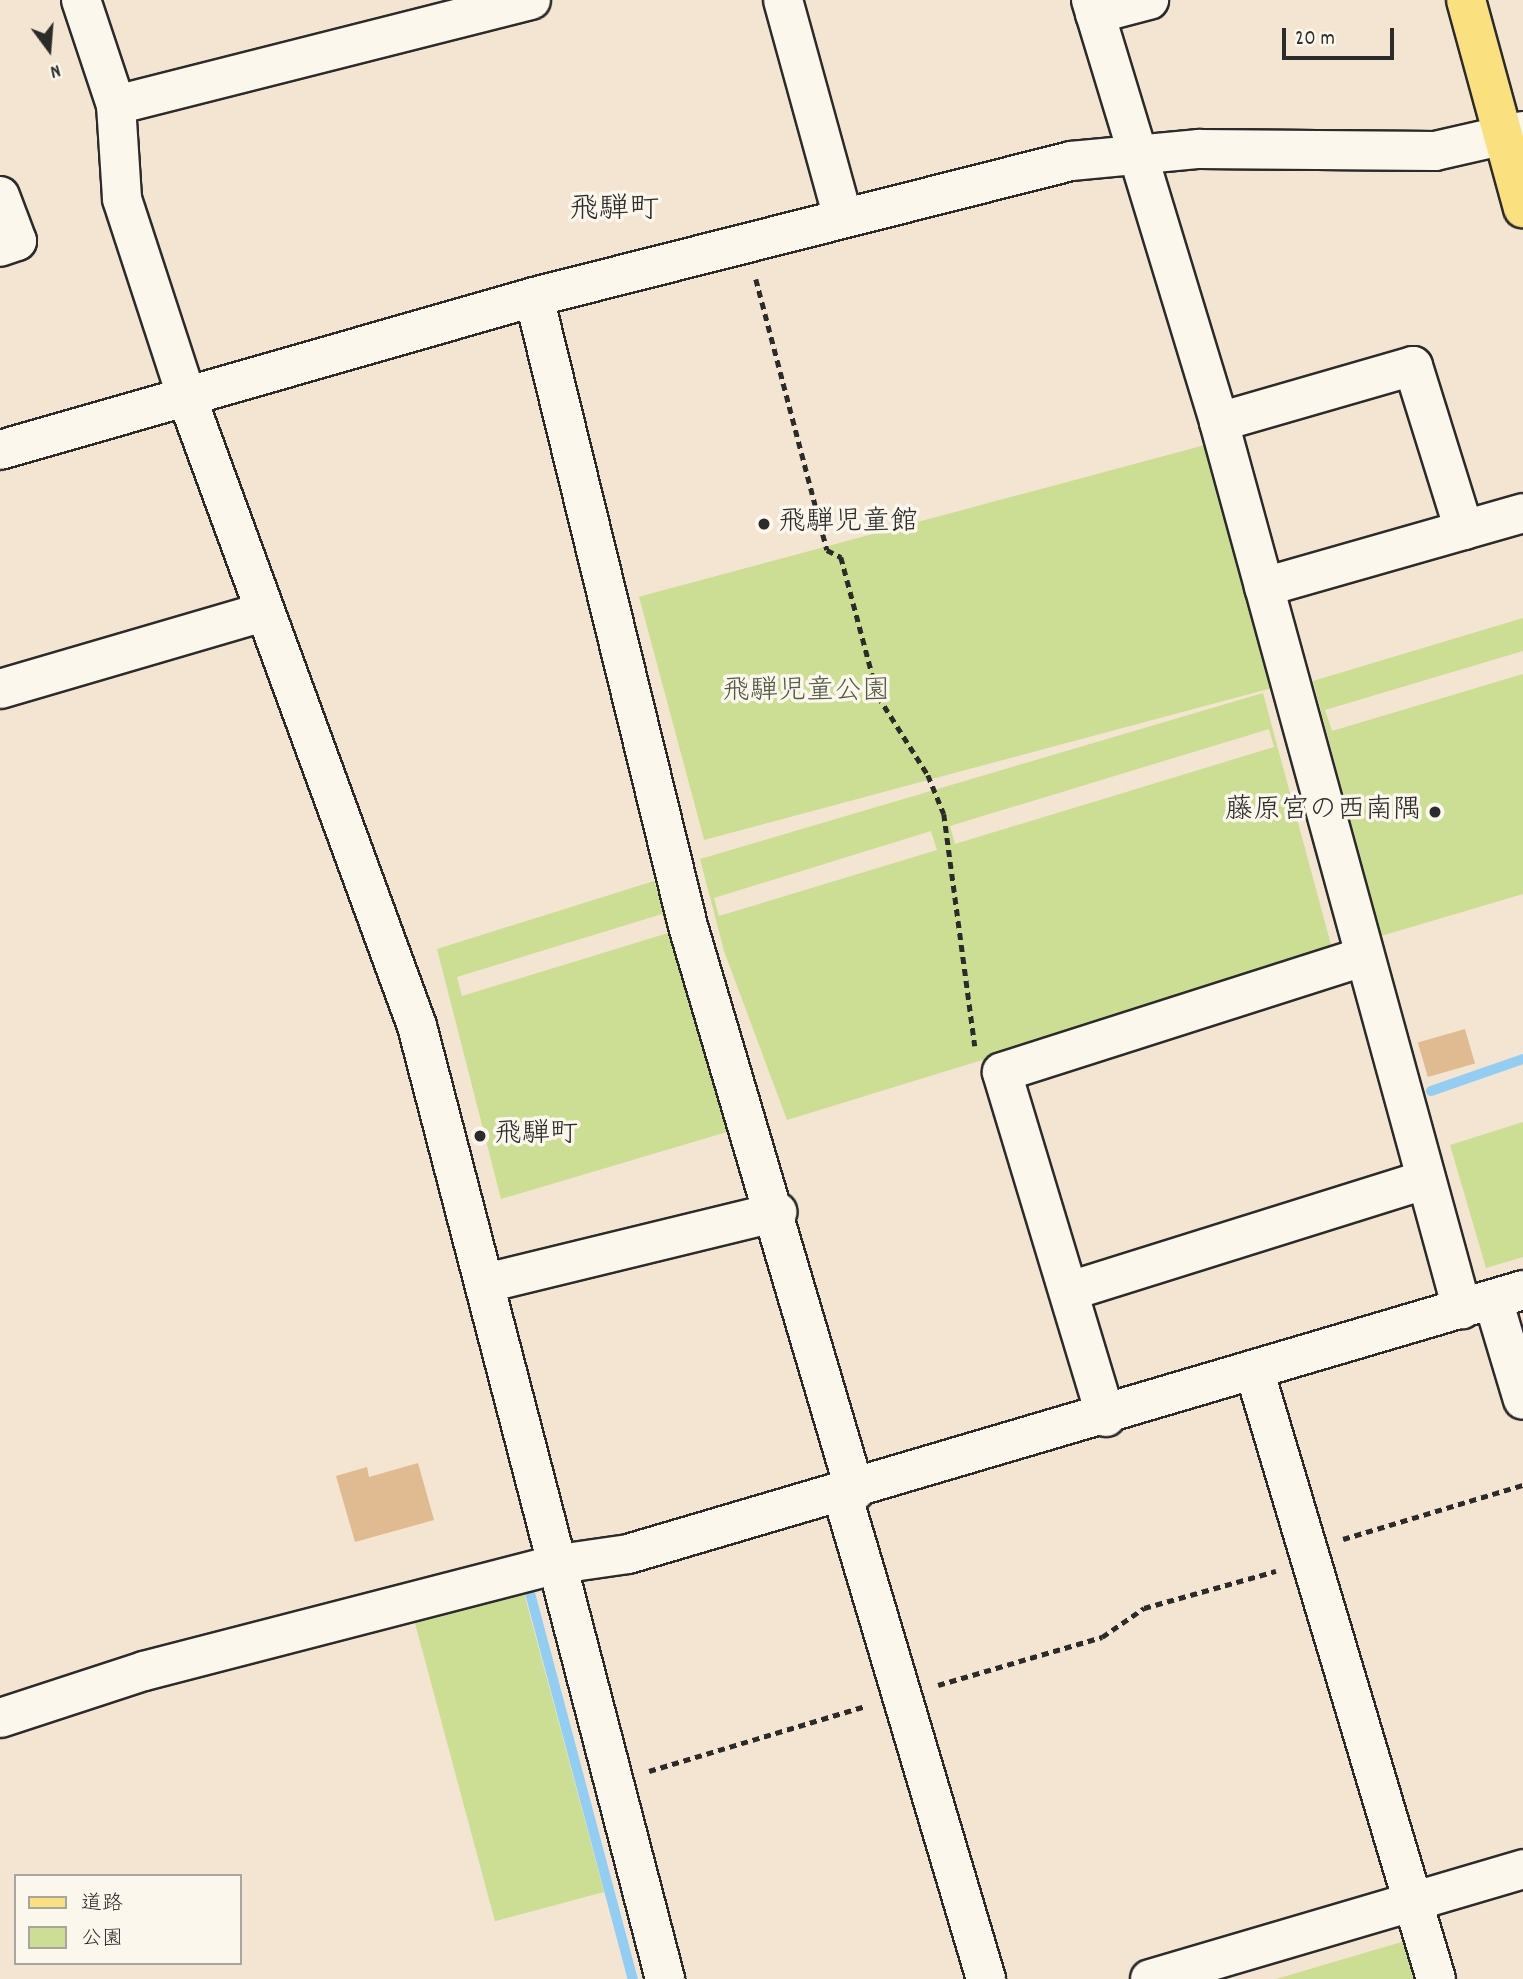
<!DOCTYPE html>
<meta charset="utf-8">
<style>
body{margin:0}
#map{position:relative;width:1523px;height:1979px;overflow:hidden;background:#f3e5d1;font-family:Dekko,"Klee One",sans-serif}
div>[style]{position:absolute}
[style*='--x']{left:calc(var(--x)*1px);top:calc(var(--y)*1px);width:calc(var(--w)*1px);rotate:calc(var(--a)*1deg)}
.green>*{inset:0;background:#cbde93;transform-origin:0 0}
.stream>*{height:10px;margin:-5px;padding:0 5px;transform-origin:5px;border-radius:5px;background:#92cef3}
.building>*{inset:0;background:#e0ba91;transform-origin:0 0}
.path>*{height:4.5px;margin-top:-2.25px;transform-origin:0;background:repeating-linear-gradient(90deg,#2b2b2b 0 7px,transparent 0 12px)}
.roads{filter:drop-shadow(2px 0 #2b2b2b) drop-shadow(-2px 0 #2b2b2b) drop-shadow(0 2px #2b2b2b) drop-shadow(0 -2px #2b2b2b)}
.minor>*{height:38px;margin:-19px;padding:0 19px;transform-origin:19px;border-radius:19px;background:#fbf7ec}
.major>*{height:38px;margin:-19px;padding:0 19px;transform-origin:19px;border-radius:19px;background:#fbe080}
.dots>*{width:19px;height:19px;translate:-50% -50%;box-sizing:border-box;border:4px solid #fbf7ec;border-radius:50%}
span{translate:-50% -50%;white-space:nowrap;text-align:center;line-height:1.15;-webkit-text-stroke:7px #fbf7ec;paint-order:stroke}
.poi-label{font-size:28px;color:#2b2b2b}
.left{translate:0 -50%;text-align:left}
.right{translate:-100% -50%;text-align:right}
.park-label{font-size:28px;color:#535845}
.neighbourhood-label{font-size:30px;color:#2b2b2b}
.legend{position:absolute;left:14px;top:1874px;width:228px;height:91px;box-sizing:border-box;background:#fbf7ec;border:2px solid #a8a59f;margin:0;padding:9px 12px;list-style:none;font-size:21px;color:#2b2b2b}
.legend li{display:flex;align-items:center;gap:14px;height:35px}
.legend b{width:35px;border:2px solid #a8a59f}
.north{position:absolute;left:14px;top:14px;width:70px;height:70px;-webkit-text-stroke:5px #fbf7ec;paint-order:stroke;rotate:164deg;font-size:19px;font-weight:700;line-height:28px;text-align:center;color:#2b2b2b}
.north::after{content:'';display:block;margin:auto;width:24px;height:32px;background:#2b2b2b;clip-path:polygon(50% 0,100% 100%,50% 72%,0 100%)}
.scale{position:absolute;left:1282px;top:28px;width:112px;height:32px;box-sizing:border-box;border:4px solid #2b2b2b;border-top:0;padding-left:9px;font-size:21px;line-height:24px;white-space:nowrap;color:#2b2b2b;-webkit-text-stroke:5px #fbf7ec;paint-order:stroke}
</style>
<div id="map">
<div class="green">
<i style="left:1205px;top:445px;width:252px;height:586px;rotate:75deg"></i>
<i style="clip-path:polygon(1523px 618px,1523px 651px,1325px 710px,1332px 731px,1523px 674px,1523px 894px,1381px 936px,1313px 681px)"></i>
<i style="clip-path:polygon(evenodd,1263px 693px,1333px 952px,787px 1120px,724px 951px,700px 859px,1263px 693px,1269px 729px,1274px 747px,955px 844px,950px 826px,1269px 729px,1263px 693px,931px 831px,937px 850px,719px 916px,714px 898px,931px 831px)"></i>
<i style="clip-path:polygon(evenodd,654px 881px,737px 1129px,501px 1199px,437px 949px,654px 881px,662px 914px,668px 933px,462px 996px,457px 977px,662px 914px)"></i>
<i style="clip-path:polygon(1523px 1122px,1523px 1257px,1486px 1268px,1450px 1145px)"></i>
<i style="left:521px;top:1582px;width:321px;height:113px;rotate:75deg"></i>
<i style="clip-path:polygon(1405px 1941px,1417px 1979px,1276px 1979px)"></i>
</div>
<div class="stream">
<i style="--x:1431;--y:1091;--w:97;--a:-19.2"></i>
<i style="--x:530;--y:1593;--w:400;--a:75.1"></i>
</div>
<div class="building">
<i style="left:1465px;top:1029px;width:36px;height:49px;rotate:74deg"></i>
<i style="clip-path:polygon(418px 1463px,434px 1520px,355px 1542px,336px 1476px,367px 1467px,369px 1477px)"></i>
</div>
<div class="path">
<i style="--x:756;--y:279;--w:280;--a:75.3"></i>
<i style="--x:827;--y:550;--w:16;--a:27"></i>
<i style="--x:841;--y:557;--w:144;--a:75.1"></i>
<i style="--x:878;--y:696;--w:93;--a:57.7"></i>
<i style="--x:928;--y:775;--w:42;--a:67.7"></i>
<i style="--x:944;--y:814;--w:234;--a:82.4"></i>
<i style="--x:1343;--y:1539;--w:188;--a:-16.7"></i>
<i style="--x:938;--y:1685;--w:171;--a:-16.3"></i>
<i style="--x:1102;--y:1637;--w:51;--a:-34.6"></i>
<i style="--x:1144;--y:1608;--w:137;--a:-15.7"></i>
<i style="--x:649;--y:1771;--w:227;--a:-16.7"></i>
</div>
<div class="roads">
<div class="minor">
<i style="--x:81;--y:0;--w:111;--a:71.6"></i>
<i style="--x:116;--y:105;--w:94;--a:86.3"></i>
<i style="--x:122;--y:199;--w:206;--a:71.9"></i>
<i style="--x:186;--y:395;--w:672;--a:69.89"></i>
<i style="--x:417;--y:1026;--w:985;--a:75.41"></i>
<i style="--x:783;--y:0;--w:222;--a:74.6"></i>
<i style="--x:1091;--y:0;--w:441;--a:73.1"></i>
<i style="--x:1219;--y:422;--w:920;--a:74.68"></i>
<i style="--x:1095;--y:14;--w:56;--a:-14.5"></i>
<i style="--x:116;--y:105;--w:428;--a:-14.2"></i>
<i style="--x:0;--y:196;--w:48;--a:69.3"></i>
<i style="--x:17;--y:241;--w:18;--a:161"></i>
<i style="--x:534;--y:297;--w:648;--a:76.24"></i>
<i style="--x:688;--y:926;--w:589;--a:73.53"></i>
<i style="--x:1219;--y:422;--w:202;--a:-16.1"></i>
<i style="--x:1413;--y:366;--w:172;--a:72.7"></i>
<i style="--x:0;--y:450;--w:555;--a:-15.99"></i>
<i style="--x:534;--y:297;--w:554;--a:-14.21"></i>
<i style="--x:1071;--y:161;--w:129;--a:-5.4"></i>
<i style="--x:1199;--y:149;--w:236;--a:0.5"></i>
<i style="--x:1435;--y:151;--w:90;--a:-12.8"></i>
<i style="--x:1264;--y:587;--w:269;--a:-15.9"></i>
<i style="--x:0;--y:689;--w:274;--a:-16.3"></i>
<i style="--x:486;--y:1283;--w:300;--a:-13.7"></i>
<i style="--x:1070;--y:1291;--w:371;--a:-17.4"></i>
<i style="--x:1493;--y:1300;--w:104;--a:73.3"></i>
<i style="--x:1255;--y:1373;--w:632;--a:73.37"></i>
<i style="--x:1106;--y:1417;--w:360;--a:-106.8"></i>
<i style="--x:1002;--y:1072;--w:378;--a:-17.7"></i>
<i style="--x:842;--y:1494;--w:506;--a:73.46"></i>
<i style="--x:0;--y:1718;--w:151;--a:-18.1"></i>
<i style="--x:144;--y:1671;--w:429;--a:-14.5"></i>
<i style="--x:559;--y:1564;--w:70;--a:-8.2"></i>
<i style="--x:628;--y:1554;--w:933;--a:-16.43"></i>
<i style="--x:1150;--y:1979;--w:389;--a:-16.4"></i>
</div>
<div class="major">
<i style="--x:1466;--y:0;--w:216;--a:74.7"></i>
</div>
</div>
<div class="dots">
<i style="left:764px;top:524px;background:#2b2b2b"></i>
<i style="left:1435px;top:812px;background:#2b2b2b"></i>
<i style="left:480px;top:1136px;background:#2b2b2b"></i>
</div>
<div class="poi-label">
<span class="left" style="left:778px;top:524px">飛騨児童館</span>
<span class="right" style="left:1421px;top:812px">藤原宮の西南隅</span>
<span class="left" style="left:494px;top:1136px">飛騨町</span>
</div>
<div class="park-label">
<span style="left:806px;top:693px">飛騨児童公園</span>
</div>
<div class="neighbourhood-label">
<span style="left:614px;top:212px">飛騨町</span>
</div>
<ul class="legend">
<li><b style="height:9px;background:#fbe080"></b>道路</li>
<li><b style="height:19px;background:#cbde93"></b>公園</li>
</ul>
<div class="north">N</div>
<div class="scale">20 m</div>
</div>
